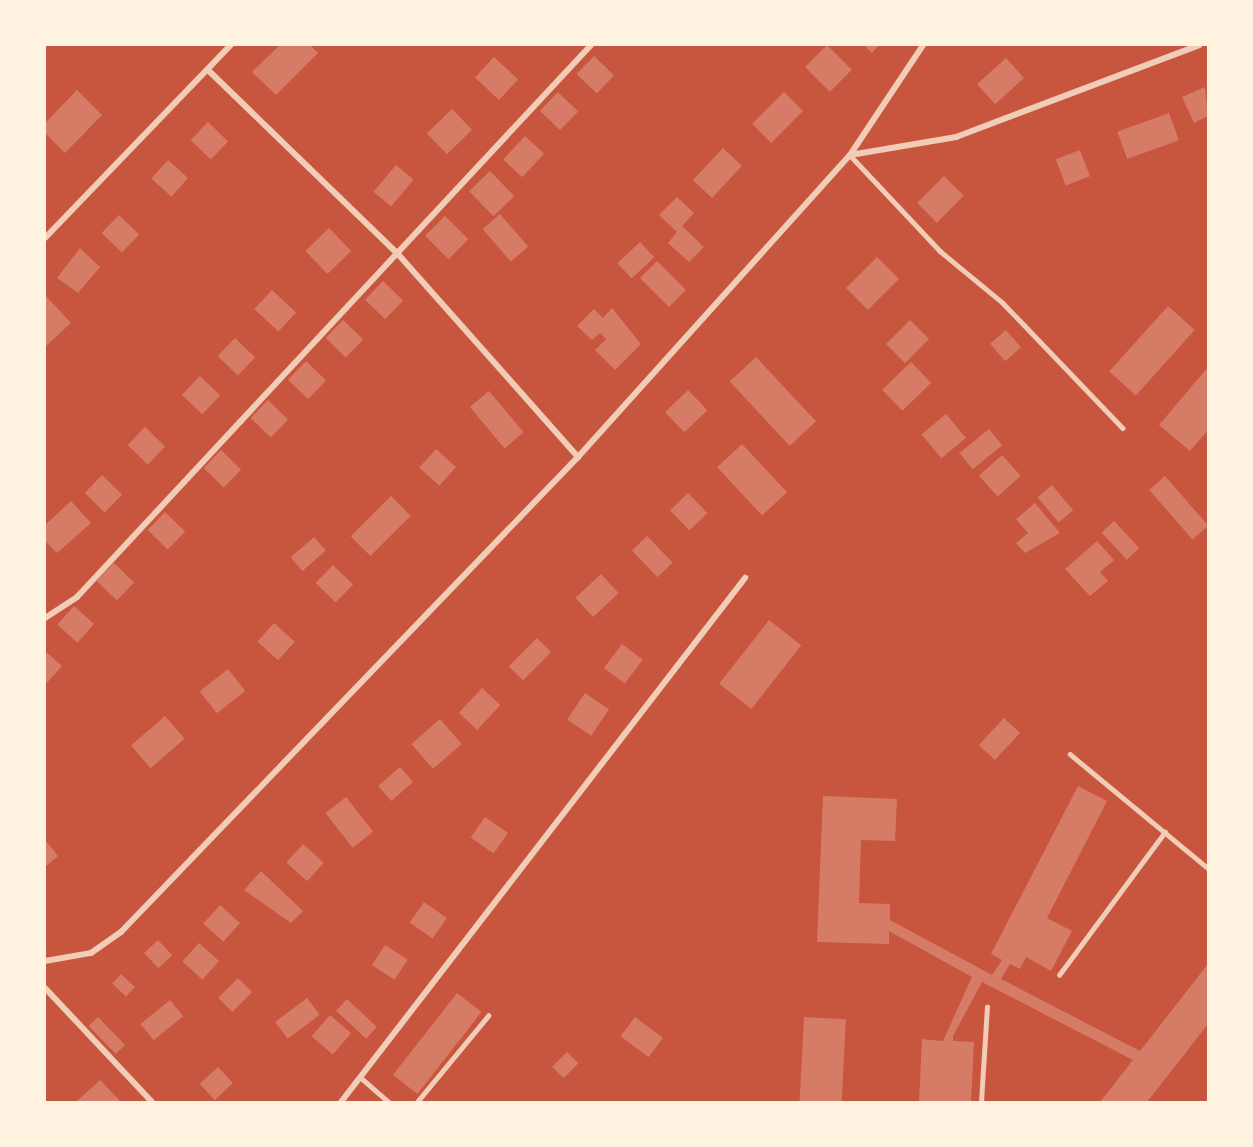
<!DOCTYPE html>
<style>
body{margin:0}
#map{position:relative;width:1253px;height:1147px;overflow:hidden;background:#c8553d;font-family:Arial,sans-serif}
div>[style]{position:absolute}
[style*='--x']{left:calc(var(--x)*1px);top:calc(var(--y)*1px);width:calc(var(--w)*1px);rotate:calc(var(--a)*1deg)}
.building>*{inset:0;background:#d67c66;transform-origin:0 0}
.service>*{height:4.5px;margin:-2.25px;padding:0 2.25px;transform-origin:2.25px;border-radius:2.25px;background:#f1ccb7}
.minor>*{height:6px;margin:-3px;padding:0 3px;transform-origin:3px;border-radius:3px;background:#f1ccb7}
span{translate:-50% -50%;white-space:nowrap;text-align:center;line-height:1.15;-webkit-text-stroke:6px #fff3e0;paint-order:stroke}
.frame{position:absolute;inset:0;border:46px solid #fff3e0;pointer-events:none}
</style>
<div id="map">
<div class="building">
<i style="clip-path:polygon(280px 45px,310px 45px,318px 53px,276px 95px,252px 72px)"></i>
<i style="left:827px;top:45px;width:35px;height:31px;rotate:45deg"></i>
<i style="clip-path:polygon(864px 45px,879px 45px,872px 53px)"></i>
<i style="left:594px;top:56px;width:28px;height:25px;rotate:44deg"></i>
<i style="left:494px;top:57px;width:33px;height:28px;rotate:43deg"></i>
<i style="left:1006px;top:58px;width:27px;height:39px;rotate:48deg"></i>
<i style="clip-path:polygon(1205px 87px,1208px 116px,1194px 123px,1182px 97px)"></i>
<i style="clip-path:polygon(77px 90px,102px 115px,65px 153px,45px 133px,45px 123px)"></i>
<i style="left:558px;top:92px;width:28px;height:26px;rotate:44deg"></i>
<i style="left:784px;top:92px;width:27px;height:45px;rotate:45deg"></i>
<i style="left:452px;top:109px;width:29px;height:35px;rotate:46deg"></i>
<i style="left:1169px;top:113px;width:29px;height:55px;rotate:70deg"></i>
<i style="left:208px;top:122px;width:28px;height:25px;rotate:44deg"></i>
<i style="left:525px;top:136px;width:26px;height:32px;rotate:43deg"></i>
<i style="left:723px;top:148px;width:26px;height:44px;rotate:43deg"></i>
<i style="left:1080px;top:150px;width:28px;height:26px;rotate:69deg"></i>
<i style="left:168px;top:160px;width:27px;height:25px;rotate:42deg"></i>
<i style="left:396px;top:165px;width:23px;height:35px;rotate:40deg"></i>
<i style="left:490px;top:171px;width:35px;height:29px;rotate:46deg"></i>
<i style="left:944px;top:176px;width:28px;height:38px;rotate:45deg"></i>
<i style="clip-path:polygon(677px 197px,694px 213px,682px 226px,704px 247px,689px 262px,668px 243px,677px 232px,659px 215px)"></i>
<i style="left:500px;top:214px;width:43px;height:23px;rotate:49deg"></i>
<i style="left:119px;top:215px;width:28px;height:25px;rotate:44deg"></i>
<i style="left:445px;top:216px;width:33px;height:28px;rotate:45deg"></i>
<i style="left:329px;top:228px;width:32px;height:33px;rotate:46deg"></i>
<i style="left:640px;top:242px;width:21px;height:31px;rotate:47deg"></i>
<i style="clip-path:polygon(80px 248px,100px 267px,78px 293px,57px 278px)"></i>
<i style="left:877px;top:257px;width:31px;height:44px;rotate:45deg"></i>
<i style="left:657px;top:261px;width:41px;height:24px;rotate:45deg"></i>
<i style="left:383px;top:281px;width:28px;height:26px;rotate:44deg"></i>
<i style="left:272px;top:290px;width:33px;height:26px;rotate:43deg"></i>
<i style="clip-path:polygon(45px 295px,71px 323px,46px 346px,45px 345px)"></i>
<i style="left:1168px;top:306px;width:36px;height:88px;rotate:42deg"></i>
<i style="clip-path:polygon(612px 308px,641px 344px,615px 370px,595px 350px,606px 339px,600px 333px,592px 340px,577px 326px,594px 309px,603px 318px)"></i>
<i style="left:343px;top:320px;width:28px;height:25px;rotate:44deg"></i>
<i style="left:910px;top:320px;width:27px;height:34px;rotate:45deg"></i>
<i style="left:1006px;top:330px;width:23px;height:21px;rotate:49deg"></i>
<i style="left:235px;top:338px;width:28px;height:25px;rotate:44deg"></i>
<i style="left:756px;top:357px;width:88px;height:36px;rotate:47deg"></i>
<i style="left:306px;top:361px;width:28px;height:26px;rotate:44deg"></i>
<i style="left:911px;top:362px;width:29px;height:40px;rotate:46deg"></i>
<i style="clip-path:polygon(1208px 367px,1208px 430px,1190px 451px,1159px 425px)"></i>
<i style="left:200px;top:376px;width:28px;height:26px;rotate:44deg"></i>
<i style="left:688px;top:390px;width:28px;height:32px;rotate:46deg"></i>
<i style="left:489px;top:391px;width:54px;height:25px;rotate:50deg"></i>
<i style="left:268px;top:400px;width:28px;height:25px;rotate:44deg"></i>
<i style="left:946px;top:414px;width:31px;height:32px;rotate:50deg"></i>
<i style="left:145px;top:427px;width:28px;height:25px;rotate:44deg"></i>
<i style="left:989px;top:429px;width:21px;height:38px;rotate:51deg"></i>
<i style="left:742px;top:444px;width:66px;height:34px;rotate:47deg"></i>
<i style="left:436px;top:449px;width:27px;height:25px;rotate:42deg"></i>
<i style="left:221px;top:450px;width:28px;height:25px;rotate:44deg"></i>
<i style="left:1002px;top:455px;width:28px;height:31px;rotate:48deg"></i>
<i style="left:102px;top:475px;width:28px;height:25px;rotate:44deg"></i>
<i style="left:1165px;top:476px;width:66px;height:21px;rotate:49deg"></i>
<i style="left:1052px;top:485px;width:33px;height:19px;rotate:50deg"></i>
<i style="left:688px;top:493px;width:28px;height:25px;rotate:46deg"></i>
<i style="left:391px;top:496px;width:28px;height:57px;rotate:45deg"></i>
<i style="clip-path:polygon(71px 501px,91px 523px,57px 553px,45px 541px,45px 525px)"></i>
<i style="clip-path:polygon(1035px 503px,1060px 533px,1025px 553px,1016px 543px,1028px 533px,1016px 519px)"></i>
<i style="left:165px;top:512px;width:28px;height:25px;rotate:44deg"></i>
<i style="left:1114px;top:521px;width:37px;height:17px;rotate:47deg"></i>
<i style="left:647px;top:536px;width:37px;height:21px;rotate:46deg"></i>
<i style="left:314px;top:537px;width:18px;height:31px;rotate:49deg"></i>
<i style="clip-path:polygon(1097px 541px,1114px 560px,1100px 572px,1108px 581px,1090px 596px,1065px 569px)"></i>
<i style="left:114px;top:563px;width:28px;height:25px;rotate:44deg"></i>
<i style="left:333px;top:565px;width:28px;height:25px;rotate:44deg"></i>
<i style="left:601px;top:574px;width:26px;height:35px;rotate:47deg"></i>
<i style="left:74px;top:606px;width:27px;height:25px;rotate:42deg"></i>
<i style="left:769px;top:620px;width:41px;height:81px;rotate:38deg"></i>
<i style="left:274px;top:623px;width:28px;height:25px;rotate:42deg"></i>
<i style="left:537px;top:638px;width:20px;height:40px;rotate:45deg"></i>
<i style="left:622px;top:644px;width:26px;height:30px;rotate:37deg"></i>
<i style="clip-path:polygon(45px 651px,62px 666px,45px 685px)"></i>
<i style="left:228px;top:669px;width:28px;height:36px;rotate:52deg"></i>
<i style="left:482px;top:688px;width:25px;height:34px;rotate:43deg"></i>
<i style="left:585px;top:693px;width:29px;height:32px;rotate:34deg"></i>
<i style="left:165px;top:716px;width:30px;height:45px;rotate:49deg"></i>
<i style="left:1004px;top:718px;width:22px;height:37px;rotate:43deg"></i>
<i style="left:440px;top:719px;width:33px;height:38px;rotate:49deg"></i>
<i style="left:400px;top:767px;width:20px;height:29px;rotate:49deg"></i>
<i style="clip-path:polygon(1078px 786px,1107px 801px,1047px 918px,1072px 931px,1051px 971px,1026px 957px,1020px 969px,1010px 964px,1001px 979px,1140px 1051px,1208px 964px,1208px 1024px,1147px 1102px,1100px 1102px,1133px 1060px,982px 982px,953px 1036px,953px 1041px,974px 1042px,971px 1102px,919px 1102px,922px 1039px,943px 1041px,972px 977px,889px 931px,889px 944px,817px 942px,823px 796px,897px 799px,895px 841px,861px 840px,859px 903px,890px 904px,890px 920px,992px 975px,1002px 960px,991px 954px)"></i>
<i style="left:346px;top:797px;width:44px;height:26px;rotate:52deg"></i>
<i style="left:485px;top:817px;width:28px;height:25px;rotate:35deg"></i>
<i style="clip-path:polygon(45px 840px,58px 856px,45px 867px)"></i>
<i style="left:303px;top:844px;width:28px;height:25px;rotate:42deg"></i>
<i style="clip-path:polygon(261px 871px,303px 911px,291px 923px,244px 890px)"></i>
<i style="left:424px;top:902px;width:28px;height:25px;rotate:35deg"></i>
<i style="left:220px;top:905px;width:27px;height:25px;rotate:42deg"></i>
<i style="left:158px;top:940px;width:21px;height:19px;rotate:47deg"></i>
<i style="left:199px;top:943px;width:27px;height:25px;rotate:42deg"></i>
<i style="left:385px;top:945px;width:27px;height:24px;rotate:33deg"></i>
<i style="left:121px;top:974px;width:19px;height:13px;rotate:43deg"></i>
<i style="left:238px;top:978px;width:20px;height:28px;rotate:45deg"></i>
<i style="left:457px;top:993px;width:31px;height:104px;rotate:38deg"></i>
<i style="left:307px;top:998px;width:21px;height:40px;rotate:53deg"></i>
<i style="left:347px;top:999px;width:41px;height:16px;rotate:43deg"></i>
<i style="left:170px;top:1000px;width:21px;height:38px;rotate:51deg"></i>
<i style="left:330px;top:1015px;width:28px;height:28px;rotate:41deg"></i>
<i style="left:98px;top:1017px;width:39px;height:13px;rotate:46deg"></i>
<i style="left:635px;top:1017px;width:35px;height:24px;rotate:37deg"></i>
<i style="left:804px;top:1017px;width:42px;height:85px;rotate:3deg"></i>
<i style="left:567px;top:1052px;width:16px;height:21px;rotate:45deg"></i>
<i style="left:218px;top:1067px;width:22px;height:25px;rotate:47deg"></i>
<i style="clip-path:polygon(100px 1080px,121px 1102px,76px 1102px)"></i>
</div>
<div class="service">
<i style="--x:850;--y:155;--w:132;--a:46.8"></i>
<i style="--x:940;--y:251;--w:82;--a:39.5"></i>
<i style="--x:1003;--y:303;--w:173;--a:46.2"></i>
<i style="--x:1070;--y:754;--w:179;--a:39.6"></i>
<i style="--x:1059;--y:975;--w:178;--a:-53.5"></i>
<i style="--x:360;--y:1077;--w:38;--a:41"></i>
<i style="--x:417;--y:1102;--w:112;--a:-50.5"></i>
<i style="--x:981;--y:1102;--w:95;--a:-86.4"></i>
</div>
<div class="minor">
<i style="--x:208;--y:70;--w:263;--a:44.1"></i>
<i style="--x:397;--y:253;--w:273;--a:48.4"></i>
<i style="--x:850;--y:155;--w:108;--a:-9.6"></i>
<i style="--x:956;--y:137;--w:260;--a:-20.7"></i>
<i style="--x:45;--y:238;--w:268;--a:-46.1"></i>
<i style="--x:45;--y:618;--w:38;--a:-33"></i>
<i style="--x:77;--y:597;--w:754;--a:-47.04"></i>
<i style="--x:45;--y:961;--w:47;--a:-9.9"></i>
<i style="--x:91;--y:953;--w:37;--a:-35"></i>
<i style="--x:121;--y:932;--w:659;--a:-46.11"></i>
<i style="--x:578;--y:457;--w:406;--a:-48"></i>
<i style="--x:850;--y:155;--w:132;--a:-56.4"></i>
<i style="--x:45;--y:988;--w:156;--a:46.8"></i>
<i style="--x:341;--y:1102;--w:662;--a:-52.37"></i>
</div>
<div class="frame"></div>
</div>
